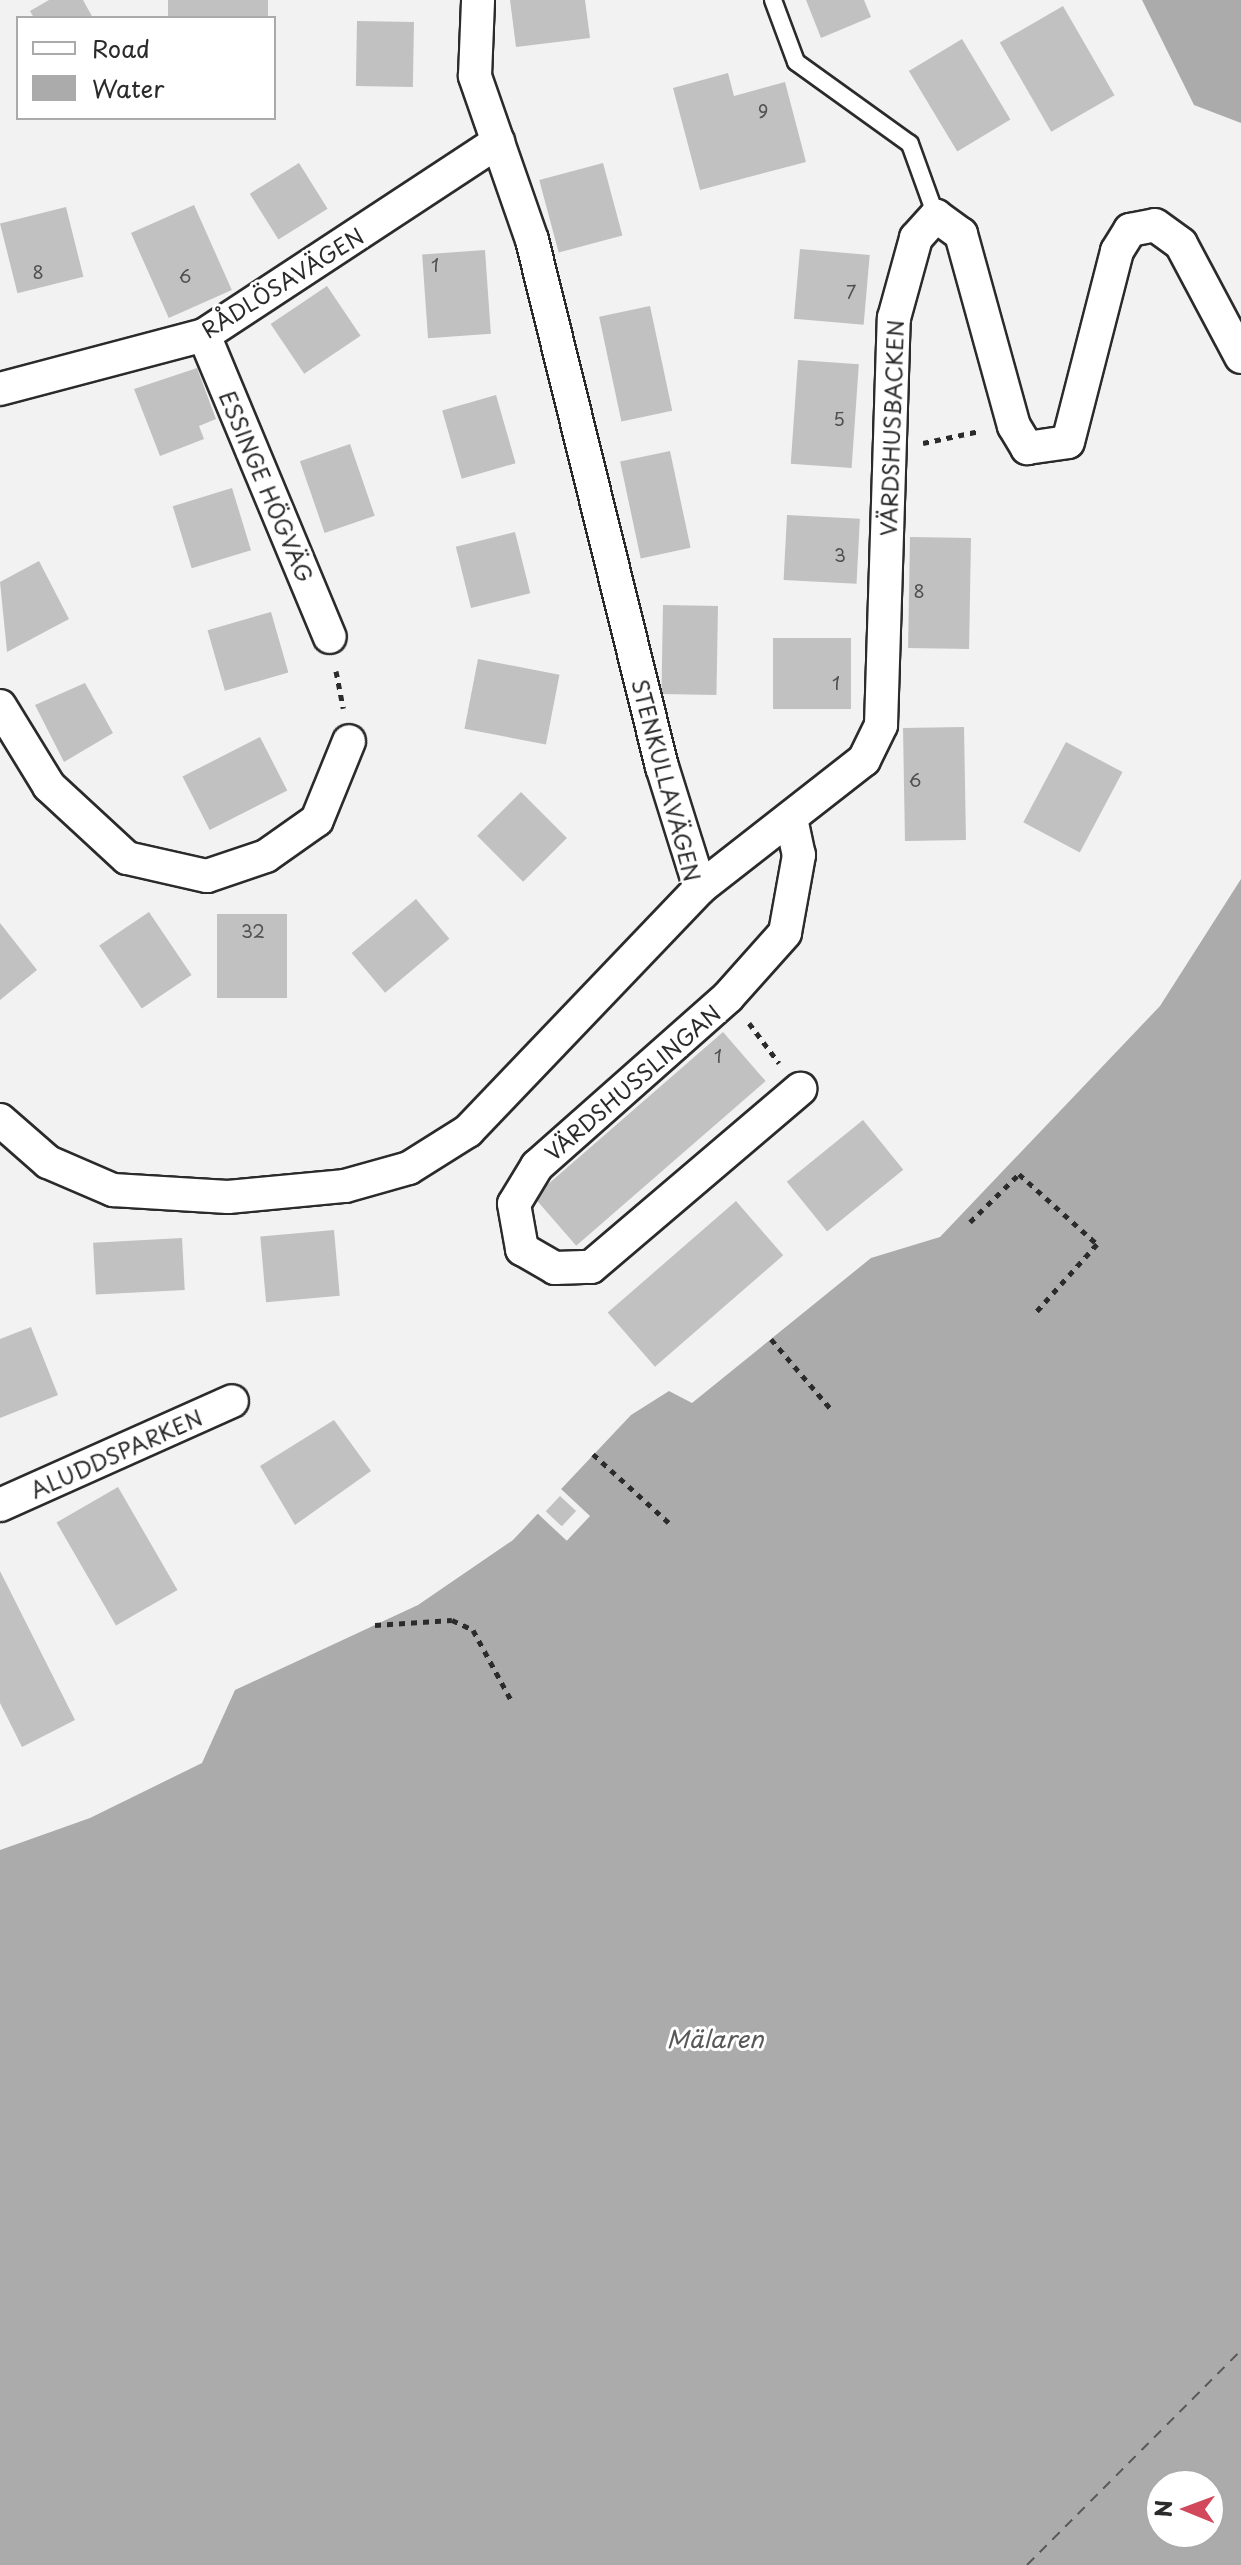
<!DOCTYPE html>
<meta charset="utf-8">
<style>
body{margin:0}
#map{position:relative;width:1241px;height:2565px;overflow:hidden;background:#f2f2f2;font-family:"Playpen Sans",sans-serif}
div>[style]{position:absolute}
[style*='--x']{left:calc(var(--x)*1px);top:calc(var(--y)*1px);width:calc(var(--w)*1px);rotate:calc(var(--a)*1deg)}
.water>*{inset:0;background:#ababab}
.pier>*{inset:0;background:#f2f2f2;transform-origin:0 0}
.ferry>*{height:2px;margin-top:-1px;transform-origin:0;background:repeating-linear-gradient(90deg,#585858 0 10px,transparent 0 18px)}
.building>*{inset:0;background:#c1c1c1;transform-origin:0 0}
.path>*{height:5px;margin-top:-2.5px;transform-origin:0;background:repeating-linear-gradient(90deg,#2b2b2b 0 6px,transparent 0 12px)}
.roads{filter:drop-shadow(2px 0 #2b2b2b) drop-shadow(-2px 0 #2b2b2b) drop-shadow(0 2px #2b2b2b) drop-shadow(0 -2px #2b2b2b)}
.lane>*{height:16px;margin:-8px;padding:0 8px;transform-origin:8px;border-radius:8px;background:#fff}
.street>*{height:32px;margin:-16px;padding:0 16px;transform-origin:16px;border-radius:16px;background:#fff}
span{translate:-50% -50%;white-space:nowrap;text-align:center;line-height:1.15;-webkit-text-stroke:6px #fff;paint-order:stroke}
.number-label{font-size:18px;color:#505050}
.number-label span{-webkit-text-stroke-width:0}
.street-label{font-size:22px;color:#2b2b2b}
.water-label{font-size:24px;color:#585858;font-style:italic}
.legend{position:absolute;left:16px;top:16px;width:260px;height:104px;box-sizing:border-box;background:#fff;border:2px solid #aaa;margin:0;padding:10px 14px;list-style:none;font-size:24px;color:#2b2b2b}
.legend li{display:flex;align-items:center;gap:16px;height:40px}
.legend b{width:40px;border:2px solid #aaa}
.north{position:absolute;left:1145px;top:2469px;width:80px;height:80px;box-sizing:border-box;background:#fff;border:2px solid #aaa;border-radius:50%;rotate:271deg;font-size:22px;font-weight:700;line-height:32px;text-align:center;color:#2b2b2b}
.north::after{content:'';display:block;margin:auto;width:28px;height:36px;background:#d1495b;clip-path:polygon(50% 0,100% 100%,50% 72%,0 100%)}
</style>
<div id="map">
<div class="water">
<i style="clip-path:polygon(1142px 0,1241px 0,1241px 123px,1194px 105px)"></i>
<i style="clip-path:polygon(evenodd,1241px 879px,1241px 2565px,0 2565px,0 1850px,90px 1818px,202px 1763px,235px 1690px,418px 1605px,513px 1540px,631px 1415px,669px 1391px,692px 1403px,871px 1258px,940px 1237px,1160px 1006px,1241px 879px,1161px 2485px,1209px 2485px,1209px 2533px,1161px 2533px,1161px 2485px)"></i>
</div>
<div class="pier">
<i style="left:560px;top:1488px;width:41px;height:34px;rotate:43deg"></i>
</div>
<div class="ferry">
<i style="--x:1027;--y:2565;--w:303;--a:-45.1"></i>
</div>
<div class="building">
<i style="clip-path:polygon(49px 0,83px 0,93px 18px,34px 18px,30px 11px)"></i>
<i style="left:168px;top:0;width:100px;height:19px"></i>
<i style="clip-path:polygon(510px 0,585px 0,590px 38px,516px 47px)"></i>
<i style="clip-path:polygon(806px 0,864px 0,871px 17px,821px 38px)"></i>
<i style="left:1063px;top:6px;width:103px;height:73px;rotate:60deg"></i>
<i style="left:357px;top:21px;width:57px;height:65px;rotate:1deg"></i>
<i style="left:962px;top:39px;width:94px;height:62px;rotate:59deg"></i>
<i style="clip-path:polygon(728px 73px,734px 96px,785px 82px,806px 162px,700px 190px,673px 88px)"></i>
<i style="left:299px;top:163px;width:54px;height:58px;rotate:58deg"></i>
<i style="left:603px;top:163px;width:75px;height:66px;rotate:75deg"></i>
<i style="left:194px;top:205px;width:93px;height:69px;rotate:66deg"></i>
<i style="left:66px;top:207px;width:72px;height:68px;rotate:76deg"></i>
<i style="left:800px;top:249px;width:70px;height:70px;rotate:5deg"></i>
<i style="left:485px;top:250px;width:84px;height:63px;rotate:86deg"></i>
<i style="left:327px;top:286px;width:60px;height:68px;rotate:56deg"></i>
<i style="left:650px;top:306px;width:107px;height:52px;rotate:78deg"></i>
<i style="left:798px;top:360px;width:61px;height:104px;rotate:4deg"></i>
<i style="clip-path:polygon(197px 368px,216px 419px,199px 426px,204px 439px,160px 456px,134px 389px)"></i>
<i style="left:496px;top:395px;width:71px;height:56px;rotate:74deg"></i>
<i style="left:350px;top:444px;width:76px;height:53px;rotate:71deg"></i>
<i style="left:670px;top:451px;width:99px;height:51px;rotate:78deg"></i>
<i style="left:232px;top:488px;width:65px;height:62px;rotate:73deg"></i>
<i style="left:787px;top:515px;width:73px;height:65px;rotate:3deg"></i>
<i style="left:515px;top:532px;width:63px;height:61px;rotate:76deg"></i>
<i style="left:910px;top:537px;width:61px;height:111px;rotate:1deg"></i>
<i style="clip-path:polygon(39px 561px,69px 619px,7px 652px,0 582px)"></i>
<i style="left:663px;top:605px;width:55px;height:89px;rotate:1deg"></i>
<i style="left:271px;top:612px;width:63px;height:66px;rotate:74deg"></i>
<i style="left:773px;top:638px;width:78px;height:71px"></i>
<i style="left:478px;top:659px;width:83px;height:71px;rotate:11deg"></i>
<i style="clip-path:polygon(85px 683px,113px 733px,64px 762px,35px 705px)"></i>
<i style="left:964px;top:727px;width:113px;height:61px;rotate:89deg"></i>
<i style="left:260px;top:737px;width:60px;height:87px;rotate:63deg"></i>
<i style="left:1066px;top:742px;width:64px;height:91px;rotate:28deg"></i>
<i style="left:521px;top:792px;width:65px;height:62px;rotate:45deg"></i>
<i style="left:416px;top:899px;width:52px;height:84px;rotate:50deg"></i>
<i style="left:149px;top:912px;width:76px;height:60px;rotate:56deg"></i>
<i style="left:217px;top:914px;width:70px;height:84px"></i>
<i style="clip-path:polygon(0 923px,37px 970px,0 1000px)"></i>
<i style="left:723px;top:1032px;width:65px;height:251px;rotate:49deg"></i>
<i style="left:863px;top:1120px;width:64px;height:98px;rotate:51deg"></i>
<i style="left:736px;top:1201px;width:72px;height:170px;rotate:49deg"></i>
<i style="left:334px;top:1230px;width:66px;height:74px;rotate:85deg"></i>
<i style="left:182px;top:1238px;width:52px;height:89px;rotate:87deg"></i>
<i style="clip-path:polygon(31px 1327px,58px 1395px,0 1418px,0 1339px)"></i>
<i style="clip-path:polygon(334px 1420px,371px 1471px,295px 1525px,260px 1466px)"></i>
<i style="left:118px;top:1487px;width:119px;height:71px;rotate:60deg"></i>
<i style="left:560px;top:1496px;width:22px;height:21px;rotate:43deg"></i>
<i style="clip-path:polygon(0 1571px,75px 1720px,22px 1747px,0 1703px)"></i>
</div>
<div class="path">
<i style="--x:923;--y:443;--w:58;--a:-11.9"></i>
<i style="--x:336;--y:671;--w:38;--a:79"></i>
<i style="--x:749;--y:1023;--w:50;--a:53.1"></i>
<i style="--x:970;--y:1222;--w:69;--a:-44.4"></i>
<i style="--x:1019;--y:1174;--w:105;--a:41.9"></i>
<i style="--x:1097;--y:1244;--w:91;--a:131.9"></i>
<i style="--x:771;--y:1339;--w:91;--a:49.5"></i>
<i style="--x:593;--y:1454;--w:103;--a:42.2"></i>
<i style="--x:375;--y:1625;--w:77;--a:-3.7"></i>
<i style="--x:452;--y:1620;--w:23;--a:25"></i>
<i style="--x:473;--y:1630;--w:80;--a:61.5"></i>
</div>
<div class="roads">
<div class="lane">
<i style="--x:773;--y:0;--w:66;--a:69.6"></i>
<i style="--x:796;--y:62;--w:140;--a:35.7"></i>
<i style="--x:910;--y:144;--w:77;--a:70.1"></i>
</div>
<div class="street">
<i style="--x:204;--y:335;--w:327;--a:67.4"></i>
<i style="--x:0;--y:389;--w:211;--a:-14.8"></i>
<i style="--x:204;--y:335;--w:352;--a:-33.3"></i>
<i style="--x:0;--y:706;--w:94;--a:58.5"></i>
<i style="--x:49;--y:786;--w:106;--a:42.7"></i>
<i style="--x:127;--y:858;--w:82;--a:12.7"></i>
<i style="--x:207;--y:876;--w:62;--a:-18.7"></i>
<i style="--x:266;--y:856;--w:62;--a:-35.2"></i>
<i style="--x:317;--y:820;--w:85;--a:-67.9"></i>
<i style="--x:792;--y:823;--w:33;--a:78"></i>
<i style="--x:799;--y:855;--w:79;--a:100.2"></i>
<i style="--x:785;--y:933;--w:86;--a:131.7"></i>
<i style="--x:728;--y:997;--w:255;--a:138.5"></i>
<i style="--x:537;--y:1166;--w:44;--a:121.2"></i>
<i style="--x:514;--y:1204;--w:46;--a:79.9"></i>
<i style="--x:522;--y:1249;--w:38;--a:30"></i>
<i style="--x:555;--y:1268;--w:36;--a:-2"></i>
<i style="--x:591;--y:1267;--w:275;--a:-40.4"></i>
<i style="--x:700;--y:888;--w:208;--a:-38"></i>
<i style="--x:864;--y:760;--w:39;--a:-64"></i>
<i style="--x:881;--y:725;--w:407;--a:-88.2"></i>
<i style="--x:894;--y:318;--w:83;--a:-74.6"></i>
<i style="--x:916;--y:238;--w:30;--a:-48"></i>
<i style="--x:936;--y:216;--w:31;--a:36"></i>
<i style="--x:961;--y:234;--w:199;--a:74.6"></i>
<i style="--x:1014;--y:426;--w:26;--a:59"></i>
<i style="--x:1027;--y:448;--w:41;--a:-8.3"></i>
<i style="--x:1068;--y:442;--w:197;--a:-75.6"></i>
<i style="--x:1117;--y:251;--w:25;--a:-58"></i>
<i style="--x:1130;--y:230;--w:25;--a:-11"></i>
<i style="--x:1155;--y:225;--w:32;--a:36"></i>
<i style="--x:1181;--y:244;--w:128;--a:62"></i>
<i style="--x:0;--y:1120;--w:64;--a:41.2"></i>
<i style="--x:48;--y:1162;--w:71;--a:23.3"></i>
<i style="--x:113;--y:1190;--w:115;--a:3.5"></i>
<i style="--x:228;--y:1197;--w:118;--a:-5.4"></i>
<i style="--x:345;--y:1186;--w:66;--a:-15.7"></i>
<i style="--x:409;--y:1168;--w:70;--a:-32.1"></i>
<i style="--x:468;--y:1131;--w:336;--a:-46.3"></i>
<i style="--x:700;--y:888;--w:127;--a:-107.4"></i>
<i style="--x:662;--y:767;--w:543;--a:-103.86"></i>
<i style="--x:532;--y:240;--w:174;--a:-109.2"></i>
<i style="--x:475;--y:76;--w:76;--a:-87.7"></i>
<i style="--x:0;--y:1505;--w:254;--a:-24.1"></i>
</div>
</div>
<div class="number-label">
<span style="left:763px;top:111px">9</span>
<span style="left:435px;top:265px">1</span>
<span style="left:38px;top:272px">8</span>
<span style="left:185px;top:276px">6</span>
<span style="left:851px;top:292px">7</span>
<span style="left:839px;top:419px">5</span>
<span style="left:840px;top:555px">3</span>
<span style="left:919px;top:591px">8</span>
<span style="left:836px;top:683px">1</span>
<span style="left:915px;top:780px">6</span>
<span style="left:253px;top:931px">32</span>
<span style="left:718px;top:1056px">1</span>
</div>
<div class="street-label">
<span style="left:282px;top:282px;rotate:-32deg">RÅDLÖSAVÄGEN</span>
<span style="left:891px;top:428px;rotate:-88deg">VÄRDSHUSBACKEN</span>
<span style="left:267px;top:486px;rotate:67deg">ESSINGE HÖGVÄG</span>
<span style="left:667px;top:780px;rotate:75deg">STENKULLAVÄGEN</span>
<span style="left:632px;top:1082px;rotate:-41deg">VÄRDSHUSSLINGAN</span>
<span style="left:116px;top:1453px;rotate:-24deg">ALUDDSPARKEN</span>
</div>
<div class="water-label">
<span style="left:715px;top:2039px">Mälaren</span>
</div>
<ul class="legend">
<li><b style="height:10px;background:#fff"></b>Road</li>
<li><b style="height:22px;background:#ababab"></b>Water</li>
</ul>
<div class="north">N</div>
</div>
